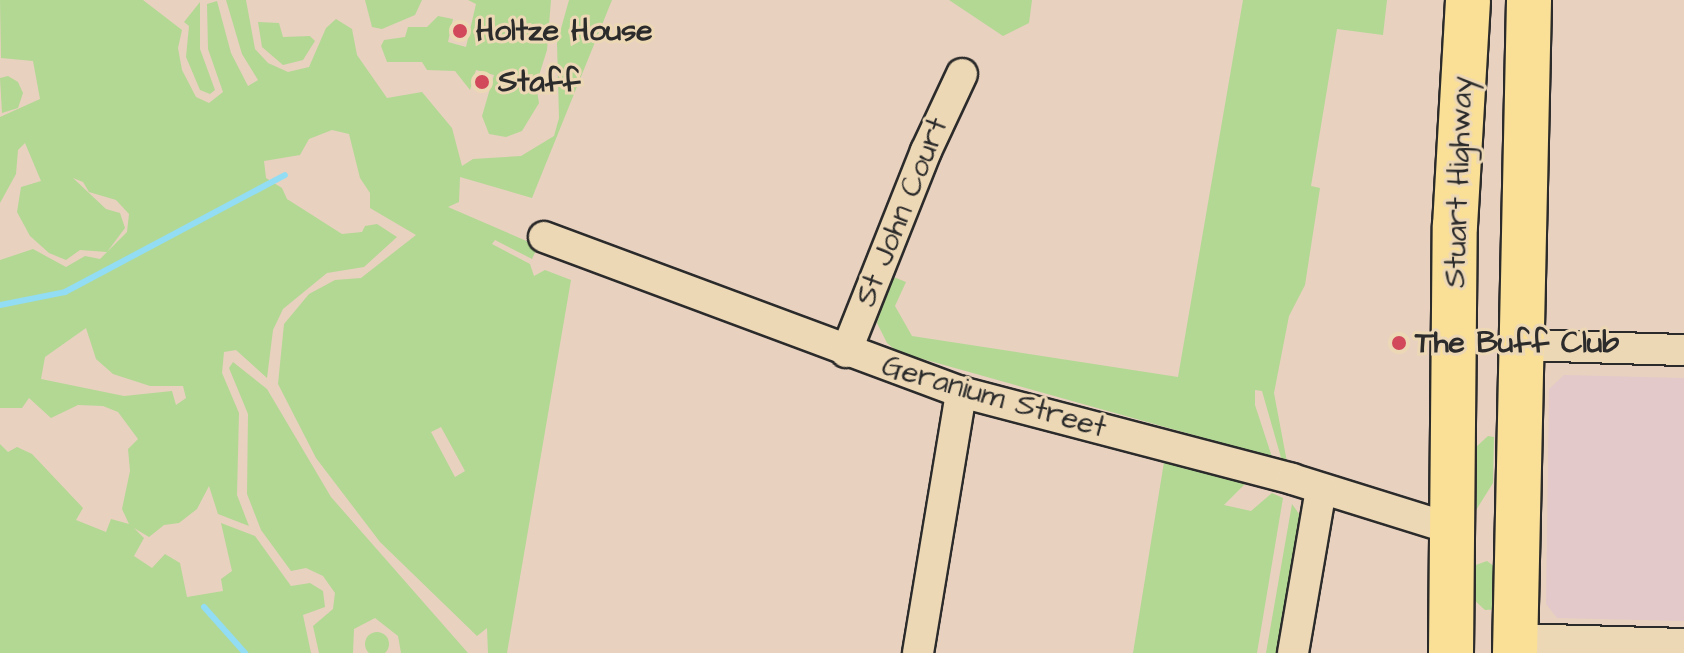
<!DOCTYPE html>
<style>
body{margin:0}
#map{position:relative;width:1684px;height:653px;overflow:hidden;background:#e8d1bf;font-family:"Architects Daughter",sans-serif}
div>[style]{position:absolute}
[style*='--x']{left:calc(var(--x)*1px);top:calc(var(--y)*1px);width:calc(var(--w)*1px);rotate:calc(var(--a)*1deg)}
.built>*{inset:0;background:#e3c9ca}
.green>*{inset:0;background:#b2d894}
.round{border-radius:50%}
.stream>*{height:6px;margin:-3px;padding:0 3px;transform-origin:3px;border-radius:3px;background:#92ddf3}
.roads{filter:drop-shadow(2px 0 #2b2b2b) drop-shadow(-2px 0 #2b2b2b) drop-shadow(0 2px #2b2b2b) drop-shadow(0 -2px #2b2b2b)}
.minor>*{height:30px;margin:-15px;padding:0 15px;transform-origin:15px;border-radius:15px;background:#edd8b6}
.highway>*{height:44px;margin:-22px;padding:0 22px;transform-origin:22px;border-radius:22px;background:#fadf96}
.dots>*{width:22px;height:22px;translate:-50% -50%;box-sizing:border-box;border:4px solid #edd8b6;border-radius:50%}
span{translate:-50% -50%;white-space:nowrap;text-align:center;line-height:1.15;-webkit-text-stroke:6px #edd8b6;paint-order:stroke}
.poi-label{font-size:30px;color:#2b2b2b;font-weight:700}
.left{translate:0 -50%;text-align:left}
.street-label{font-size:30px;color:#2b2b2b}
</style>
<div id="map">
<div class="built">
<i style="clip-path:polygon(1564px 375px,1684px 378px,1684px 621px,1557px 618px,1546px 604px,1549px 389px)"></i>
</div>
<div class="green">
<i style="clip-path:polygon(evenodd,0 0,143px 0,182px 30px,178px 48px,182px 70px,196px 97px,209px 103px,223px 92px,208px 49px,207px 4px,217px 1px,231px 53px,248px 86px,258px 80px,242px 54px,226px 0,246px 0,255px 49px,268px 63px,288px 72px,309px 67px,326px 28px,336px 19px,352px 29px,357px 55px,387px 98px,422px 92px,452px 128px,462px 166px,473px 159px,521px 156px,554px 136px,559px 118px,557px 43px,569px 0,612px 0,532px 198px,460px 177px,459px 202px,448px 207px,538px 246px,532px 259px,495px 240px,492px 244px,530px 264px,534px 276px,545px 270px,571px 280px,507px 653px,488px 653px,487px 628px,477px 636px,380px 542px,316px 458px,278px 384px,284px 324px,309px 294px,335px 280px,361px 278px,416px 235px,370px 208px,370px 193px,360px 178px,349px 134px,332px 130px,309px 139px,300px 155px,264px 161px,266px 178px,282px 188px,287px 199px,342px 234px,362px 232px,365px 226px,377px 224px,397px 237px,364px 267px,327px 273px,283px 309px,273px 330px,267px 378px,236px 350px,224px 352px,222px 373px,239px 413px,237px 495px,249px 526px,218px 514px,209px 486px,197px 509px,179px 523px,164px 525px,149px 537px,134px 528px,144px 538px,134px 556px,152px 568px,165px 554px,180px 563px,187px 597px,223px 591px,221px 579px,232px 571px,221px 523px,255px 536px,291px 586px,310px 583px,323px 591px,325px 607px,303px 615px,311px 653px,0 653px,0 444px,8px 452px,17px 447px,32px 454px,83px 508px,76px 520px,106px 532px,111px 519px,129px 524px,122px 509px,130px 471px,128px 449px,138px 439px,118px 412px,103px 406px,78px 405px,51px 418px,29px 398px,22px 408px,0 408px,0 260px,33px 249px,66px 267px,85px 256px,100px 259px,127px 232px,129px 214px,116px 200px,89px 192px,83px 182px,73px 178px,106px 209px,120px 213px,125px 228px,107px 252px,80px 250px,66px 260px,49px 253px,30px 236px,17px 212px,21px 187px,41px 181px,25px 143px,18px 150px,16px 174px,0 203px,0 117px,40px 99px,33px 61px,1px 58px,0 0,86px 328px,96px 359px,113px 374px,150px 386px,183px 386px,186px 398px,176px 405px,172px 391px,124px 396px,41px 379px,45px 357px,86px 328px,0 0,441px 427px,465px 471px,455px 477px,431px 432px,441px 427px)"></i>
<i style="clip-path:polygon(365px 0,422px 0,415px 15px,382px 29px,372px 27px)"></i>
<i style="clip-path:polygon(468px 0,551px 0,547px 50px,536px 85px,539px 103px,522px 131px,506px 137px,489px 134px,482px 116px,494px 75px,476px 70px,470px 90px,455px 71px,427px 70px,422px 62px,387px 62px,381px 46px,384px 40px,405px 37px,408px 27px,427px 27px,438px 16px,453px 19px,448px 42px,466px 47px,476px 4px)"></i>
<i style="clip-path:polygon(949px 0,1032px 0,1029px 23px,1003px 36px)"></i>
<i style="clip-path:polygon(1243px 0,1387px 0,1383px 35px,1337px 29px,1311px 186px,1320px 188px,1305px 285px,1289px 316px,1274px 393px,1287px 462px,1282px 461px,1262px 391px,1255px 390px,1255px 405px,1272px 457px,898px 352px,887px 343px,877px 323px,891px 276px,906px 282px,895px 306px,912px 336px,1178px 377px)"></i>
<i style="clip-path:polygon(200px 2px,200px 49px,215px 90px,210px 94px,200px 90px,186px 57px,189px 26px,184px 22px)"></i>
<i style="clip-path:polygon(258px 22px,279px 23px,283px 37px,310px 36px,315px 41px,303px 60px,283px 65px,262px 47px)"></i>
<i style="clip-path:polygon(8px 76px,18px 82px,23px 93px,18px 108px,2px 113px,0 78px)"></i>
<i style="clip-path:polygon(233px 362px,267px 389px,331px 497px,468px 653px,401px 653px,398px 636px,375px 618px,354px 629px,353px 653px,319px 653px,313px 626px,333px 609px,335px 593px,323px 576px,306px 568px,291px 571px,261px 530px,247px 494px,248px 414px,229px 368px)"></i>
<i style="clip-path:polygon(1488px 436px,1494px 437px,1493px 483px,1473px 515px,1475px 448px)"></i>
<i style="clip-path:polygon(1164px 462px,1245px 484px,1224px 505px,1251px 511px,1272px 493px,1283px 498px,1257px 653px,1133px 653px)"></i>
<i style="clip-path:polygon(1292px 504px,1302px 518px,1280px 653px,1266px 653px)"></i>
<i style="clip-path:polygon(1487px 561px,1499px 570px,1501px 609px,1485px 610px,1472px 598px,1473px 566px)"></i>
<i class="round" style="left:365px;top:632px;width:24px;height:24px"></i>
</div>
<div class="stream">
<i style="--x:0;--y:305;--w:66;--a:-11.3"></i>
<i style="--x:65;--y:292;--w:249;--a:-28"></i>
<i style="--x:204;--y:607;--w:62;--a:48.3"></i>
</div>
<div class="roads">
<div class="minor">
<i style="--x:544;--y:237;--w:445;--a:20.4"></i>
<i style="--x:961;--y:392;--w:342;--a:14.7"></i>
<i style="--x:1292;--y:479;--w:169;--a:17.3"></i>
<i style="--x:1523;--y:345;--w:161;--a:1.8"></i>
<i style="--x:846;--y:352;--w:216;--a:-68.3"></i>
<i style="--x:926;--y:151;--w:85;--a:-64.9"></i>
<i style="--x:1515;--y:639;--w:169;--a:1.7"></i>
<i style="--x:918;--y:653;--w:265;--a:-80.6"></i>
<i style="--x:1293;--y:653;--w:166;--a:-80.3"></i>
</div>
<div class="highway">
<i style="--x:1451;--y:653;--w:427;--a:-89.5"></i>
<i style="--x:1455;--y:226;--w:226;--a:-86.7"></i>
<i style="--x:1515;--y:653;--w:653;--a:-88.77"></i>
</div>
</div>
<div class="dots">
<i style="left:460px;top:31px;background:#d1495b"></i>
<i style="left:482px;top:82px;background:#d1495b"></i>
<i style="left:1399px;top:343px;background:#d1495b"></i>
</div>
<div class="poi-label">
<span class="left" style="left:476px;top:31px">Holtze House</span>
<span class="left" style="left:498px;top:82px">Staff</span>
<span class="left" style="left:1415px;top:343px">The Buff Club</span>
</div>
<div class="street-label">
<span style="left:1459px;top:182px;rotate:-88deg">Stuart Highway</span>
<span style="left:902px;top:212px;rotate:-68deg">St John Court</span>
<span style="left:994px;top:397px;rotate:16deg">Geranium Street</span>
</div>
</div>
